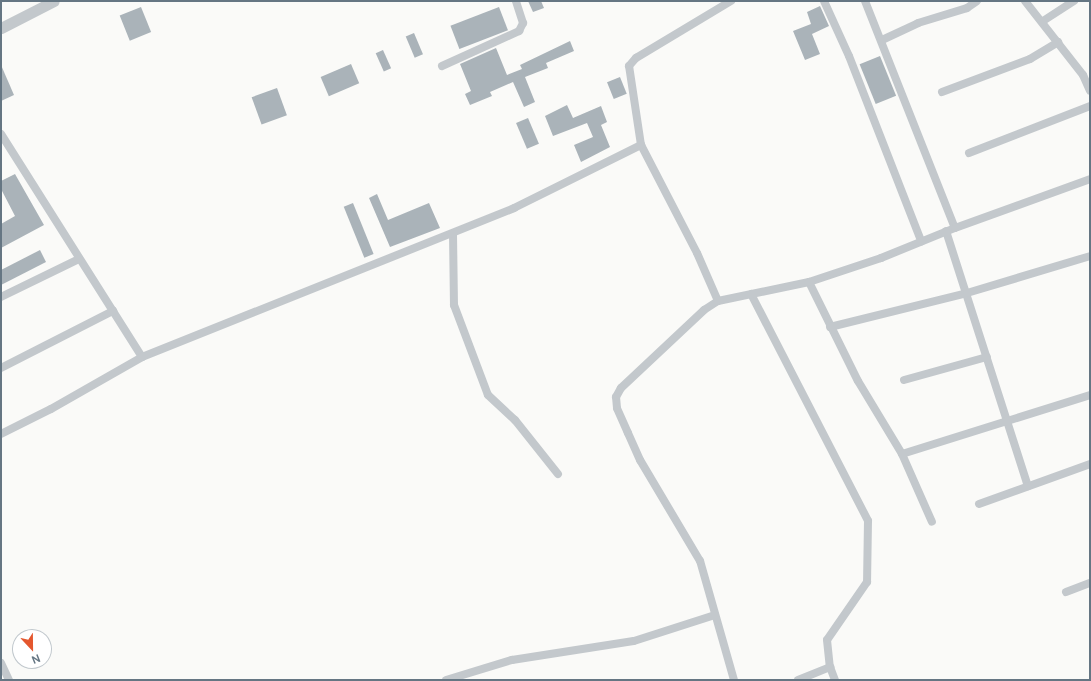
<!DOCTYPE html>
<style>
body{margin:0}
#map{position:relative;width:1091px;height:681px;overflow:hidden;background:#fafaf8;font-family:"DM Sans",sans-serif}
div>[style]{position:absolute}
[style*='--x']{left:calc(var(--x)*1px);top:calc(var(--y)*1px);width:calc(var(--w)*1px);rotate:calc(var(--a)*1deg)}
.building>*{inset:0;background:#aab3b9;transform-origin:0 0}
.minor>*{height:8px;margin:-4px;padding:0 4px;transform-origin:4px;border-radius:4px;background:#c3c8cc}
.tertiary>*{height:11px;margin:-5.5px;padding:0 5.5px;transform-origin:5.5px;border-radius:5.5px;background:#c3c8cc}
span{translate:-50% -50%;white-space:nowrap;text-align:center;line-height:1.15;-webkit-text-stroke:4px #fff;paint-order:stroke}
.frame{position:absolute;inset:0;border:2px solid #657683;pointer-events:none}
.north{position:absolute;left:12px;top:629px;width:40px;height:40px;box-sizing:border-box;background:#fff;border:1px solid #c1c8cd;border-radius:50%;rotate:158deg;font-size:11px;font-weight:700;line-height:16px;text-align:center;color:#657683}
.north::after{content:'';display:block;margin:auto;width:14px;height:18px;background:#e4572e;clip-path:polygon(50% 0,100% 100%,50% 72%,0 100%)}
</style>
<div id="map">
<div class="building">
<i style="clip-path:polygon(528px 1px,541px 1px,544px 8px,533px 12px)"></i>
<i style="clip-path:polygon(820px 6px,829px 26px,812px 34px,820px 54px,805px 60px,793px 31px,811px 24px,807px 12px)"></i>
<i style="left:141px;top:7px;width:27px;height:23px;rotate:68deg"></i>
<i style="left:499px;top:7px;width:25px;height:52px;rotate:69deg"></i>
<i style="left:414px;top:33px;width:23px;height:9px;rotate:67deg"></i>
<i style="clip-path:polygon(570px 41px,574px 51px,546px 63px,548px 68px,525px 77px,535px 102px,524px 107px,513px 82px,490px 92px,492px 96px,470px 105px,465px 94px,471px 91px,460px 64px,496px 48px,507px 75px,522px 69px,520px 65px)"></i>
<i style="left:383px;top:50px;width:20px;height:8px;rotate:66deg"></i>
<i style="left:880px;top:56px;width:43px;height:22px;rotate:68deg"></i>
<i style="left:351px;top:64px;width:21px;height:33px;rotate:67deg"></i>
<i style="clip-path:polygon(1px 65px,14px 95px,1px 101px)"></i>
<i style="left:620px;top:77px;width:18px;height:14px;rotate:68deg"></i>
<i style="left:277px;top:88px;width:29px;height:27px;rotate:70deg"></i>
<i style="clip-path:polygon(567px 105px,573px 118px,601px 106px,607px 122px,601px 125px,610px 147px,581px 162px,574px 145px,593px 137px,587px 123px,553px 136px,545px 116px)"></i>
<i style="left:528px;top:118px;width:28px;height:13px;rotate:67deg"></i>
<i style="clip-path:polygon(15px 174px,44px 225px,1px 248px,1px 224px,15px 216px,1px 189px,1px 181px)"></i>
<i style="clip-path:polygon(377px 194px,388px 220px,429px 203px,440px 228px,390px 247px,369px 198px)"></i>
<i style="left:353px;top:203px;width:55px;height:10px;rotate:68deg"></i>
<i style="clip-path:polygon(40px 250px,46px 262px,1px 285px,1px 270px)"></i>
</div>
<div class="minor">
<i style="--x:824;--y:1;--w:60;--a:65.6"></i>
<i style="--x:849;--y:56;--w:199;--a:68.7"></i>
<i style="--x:865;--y:1;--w:244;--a:68.4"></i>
<i style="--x:1025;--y:1;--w:94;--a:51.9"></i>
<i style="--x:1083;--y:75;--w:17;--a:66"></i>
<i style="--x:1043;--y:21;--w:37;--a:-33"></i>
<i style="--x:882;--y:40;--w:40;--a:-25"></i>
<i style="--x:918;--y:23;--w:51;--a:-17"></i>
<i style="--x:967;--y:8;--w:12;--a:-35"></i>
<i style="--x:442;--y:66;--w:85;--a:-24.4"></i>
<i style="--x:519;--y:31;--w:9;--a:-63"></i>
<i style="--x:523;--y:23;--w:23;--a:-108"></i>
<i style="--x:942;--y:92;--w:94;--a:-20.6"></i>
<i style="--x:1030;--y:59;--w:33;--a:-31"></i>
<i style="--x:1;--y:134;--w:264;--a:57.7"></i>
<i style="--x:969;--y:153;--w:130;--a:-21.2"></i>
<i style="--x:946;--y:231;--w:268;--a:72.2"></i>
<i style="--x:453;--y:234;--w:71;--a:89.2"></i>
<i style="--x:454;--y:305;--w:96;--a:69.3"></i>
<i style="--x:488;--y:395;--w:37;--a:43"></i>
<i style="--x:515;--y:420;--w:69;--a:51.5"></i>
<i style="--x:809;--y:282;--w:110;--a:63.7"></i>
<i style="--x:858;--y:381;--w:85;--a:58.9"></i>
<i style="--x:902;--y:454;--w:74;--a:66.2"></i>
<i style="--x:751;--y:294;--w:255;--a:62.7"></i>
<i style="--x:868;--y:521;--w:61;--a:90.9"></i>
<i style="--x:867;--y:582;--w:70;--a:124.6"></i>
<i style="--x:827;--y:640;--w:27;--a:84"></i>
<i style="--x:1;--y:297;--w:87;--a:-26"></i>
<i style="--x:718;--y:301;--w:52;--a:-113.6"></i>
<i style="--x:697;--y:253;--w:122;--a:-117.4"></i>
<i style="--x:641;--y:145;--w:80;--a:-98.6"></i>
<i style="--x:629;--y:66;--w:11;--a:-49"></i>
<i style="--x:636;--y:58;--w:111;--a:-31"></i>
<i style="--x:830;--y:327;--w:141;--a:-13.9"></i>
<i style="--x:967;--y:293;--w:128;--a:-16.7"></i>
<i style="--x:1;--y:368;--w:126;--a:-27"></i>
<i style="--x:904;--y:380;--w:86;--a:-15.5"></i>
<i style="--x:1;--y:434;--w:56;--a:-26.6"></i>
<i style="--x:51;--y:409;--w:105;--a:-29.7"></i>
<i style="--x:142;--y:357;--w:401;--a:-21.8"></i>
<i style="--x:514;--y:208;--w:142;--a:-26.4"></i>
<i style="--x:902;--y:454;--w:197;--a:-17.4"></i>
<i style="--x:979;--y:504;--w:118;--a:-19.8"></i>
<i style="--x:1066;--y:592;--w:26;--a:-21"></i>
<i style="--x:1;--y:663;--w:19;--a:65"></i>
<i style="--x:446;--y:680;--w:69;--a:-16.9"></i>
<i style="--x:512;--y:660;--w:123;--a:-8.9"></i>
<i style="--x:634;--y:641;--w:85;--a:-17.8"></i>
<i style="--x:734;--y:680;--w:124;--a:-105.9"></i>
<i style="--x:700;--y:561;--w:117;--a:-120.7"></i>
<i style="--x:640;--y:460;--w:30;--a:-114"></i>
<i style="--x:628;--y:433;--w:27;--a:-114"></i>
<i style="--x:617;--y:408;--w:11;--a:-95"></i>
<i style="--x:616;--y:397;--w:10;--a:-61"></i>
<i style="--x:621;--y:388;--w:114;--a:-43.2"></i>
<i style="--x:704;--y:310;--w:17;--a:-33"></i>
<i style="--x:718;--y:301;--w:93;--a:-11.8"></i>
<i style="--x:809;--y:282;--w:76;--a:-18.4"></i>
<i style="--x:881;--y:258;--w:80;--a:-22.1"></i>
<i style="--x:955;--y:228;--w:144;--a:-19.9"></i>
<i style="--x:798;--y:680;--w:35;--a:-22"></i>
<i style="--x:830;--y:667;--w:14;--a:69"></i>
</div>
<div class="tertiary">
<i style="--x:1;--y:28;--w:59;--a:-27"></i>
</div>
<div class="frame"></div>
<div class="north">N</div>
</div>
